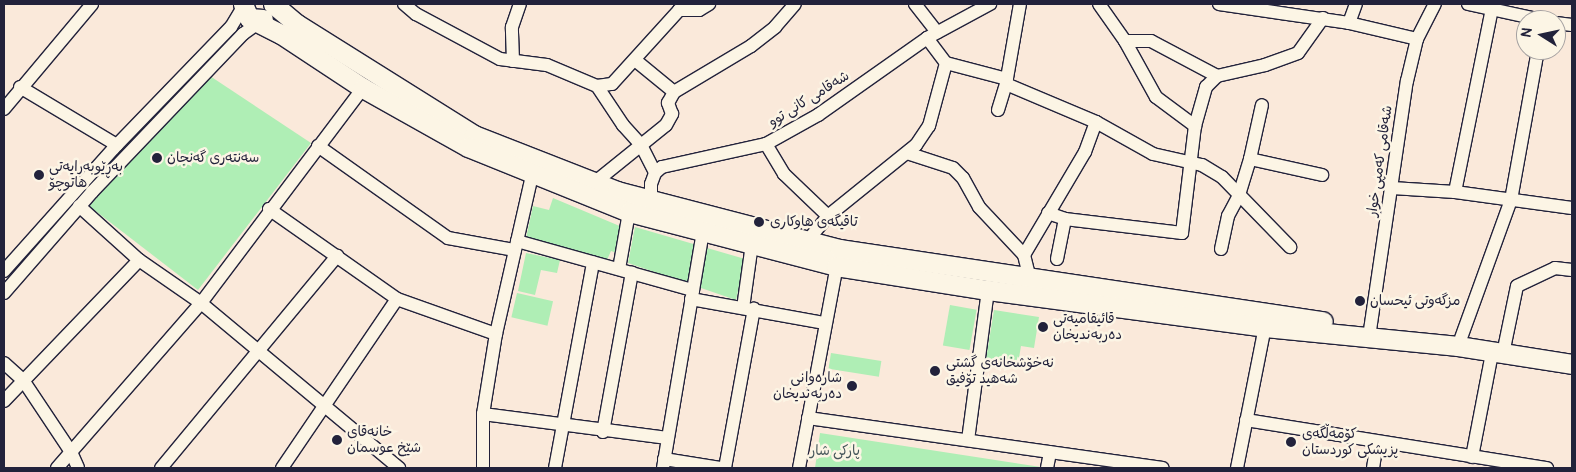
<!DOCTYPE html>
<meta charset="utf-8">
<style>
body{margin:0}
#map{position:relative;width:1576px;height:472px;overflow:hidden;background:#fae9da;font-family:Pangolin,"Playpen Sans Arabic",sans-serif}
div>[style]{position:absolute}
[style*='--x']{left:calc(var(--x)*1px);top:calc(var(--y)*1px);width:calc(var(--w)*1px);rotate:calc(var(--a)*1deg)}
.green>*{inset:0;background:#afeeb5;transform-origin:0 0}
.roads{filter:drop-shadow(1px 0 #22223b) drop-shadow(-1px 0 #22223b) drop-shadow(0 1px #22223b) drop-shadow(0 -1px #22223b)}
.minor>*{height:12px;margin:-6px;padding:0 6px;transform-origin:6px;border-radius:6px;background:#fcf5e5}
.highway>*{height:19px;margin:-9.5px;padding:0 9.5px;transform-origin:9.5px;border-radius:9.5px;background:#fcf5e5}
.dots>*{width:14px;height:14px;translate:-50% -50%;box-sizing:border-box;border:2px solid #fcf5e5;border-radius:50%}
span{translate:-50% -50%;white-space:nowrap;text-align:center;line-height:1.15;-webkit-text-stroke:5px #fcf5e5;paint-order:stroke}
.street-label{font-size:14px;color:#22223b}
.poi-label{font-size:14px;color:#22223b}
.left{translate:0 -50%;text-align:left}
.right{translate:-100% -50%;text-align:right}
.park-label{font-size:14px;color:#45555a}
.frame{position:absolute;inset:0;border:5px solid #22223b;pointer-events:none}
.north{position:absolute;left:1516px;top:10px;width:50px;height:50px;box-sizing:border-box;background:#fcf5e5;border:1px solid #a5a1a1;border-radius:50%;rotate:280deg;font-size:14px;font-weight:700;line-height:20px;text-align:center;color:#22223b}
.north::after{content:'';display:block;margin:auto;width:18px;height:22px;background:#22223b;clip-path:polygon(50% 0,100% 100%,50% 72%,0 100%)}
</style>
<div id="map">
<div class="green">
<i style="clip-path:polygon(210px 76px,311px 143px,198px 290px,89px 206px)"></i>
<i style="clip-path:polygon(553px 198px,622px 227px,617px 253px,611px 251px,607px 260px,526px 238px,533px 206px,549px 210px)"></i>
<i style="clip-path:polygon(635px 227px,745px 259px,736px 300px,628px 263px)"></i>
<i style="clip-path:polygon(526px 253px,560px 260px,557px 273px,541px 270px,535px 295px,518px 291px)"></i>
<i style="left:517px;top:293px;width:37px;height:25px;rotate:13deg"></i>
<i style="left:950px;top:305px;width:27px;height:41px;rotate:10deg"></i>
<i style="clip-path:polygon(994px 310px,1039px 317px,1034px 348px,1021px 346px,1018px 364px,986px 359px)"></i>
<i style="left:831px;top:353px;width:51px;height:16px;rotate:9deg"></i>
<i style="clip-path:polygon(820px 433px,1041px 467px,1041px 468px,815px 468px)"></i>
</div>
<div class="roads">
<div class="minor">
<i style="--x:404;--y:4;--w:16;--a:40"></i>
<i style="--x:416;--y:14;--w:95;--a:28.2"></i>
<i style="--x:500;--y:59;--w:47;--a:7.3"></i>
<i style="--x:547;--y:65;--w:54;--a:22.8"></i>
<i style="--x:597;--y:86;--w:47;--a:56.3"></i>
<i style="--x:623;--y:125;--w:27;--a:48"></i>
<i style="--x:641;--y:145;--w:31;--a:63"></i>
<i style="--x:915;--y:4;--w:36;--a:52"></i>
<i style="--x:1099;--y:4;--w:45;--a:54.9"></i>
<i style="--x:1125;--y:41;--w:64;--a:61"></i>
<i style="--x:1156;--y:97;--w:49;--a:36.6"></i>
<i style="--x:1219;--y:4;--w:131;--a:8.3"></i>
<i style="--x:1349;--y:23;--w:70;--a:13.2"></i>
<i style="--x:1468;--y:4;--w:76;--a:12.2"></i>
<i style="--x:1349;--y:23;--w:20;--a:-70"></i>
<i style="--x:1556;--y:23;--w:16;--a:7"></i>
<i style="--x:927;--y:38;--w:31;--a:53"></i>
<i style="--x:946;--y:63;--w:63;--a:14.7"></i>
<i style="--x:1125;--y:41;--w:26;--a:0"></i>
<i style="--x:1151;--y:41;--w:75;--a:27.9"></i>
<i style="--x:635;--y:60;--w:50;--a:39.4"></i>
<i style="--x:513;--y:61;--w:34;--a:-92"></i>
<i style="--x:512;--y:27;--w:24;--a:-71"></i>
<i style="--x:1006;--y:84;--w:98;--a:22.9"></i>
<i style="--x:1096;--y:122;--w:65;--a:29.3"></i>
<i style="--x:1153;--y:154;--w:50;--a:12.7"></i>
<i style="--x:1202;--y:165;--w:23;--a:31"></i>
<i style="--x:1222;--y:177;--w:98;--a:45.8"></i>
<i style="--x:597;--y:86;--w:15;--a:-8"></i>
<i style="--x:612;--y:84;--w:100;--a:-47.8"></i>
<i style="--x:679;--y:10;--w:20;--a:0"></i>
<i style="--x:699;--y:10;--w:12;--a:-31"></i>
<i style="--x:20;--y:87;--w:113;--a:30.9"></i>
<i style="--x:4;--y:109;--w:137;--a:-50"></i>
<i style="--x:998;--y:110;--w:27;--a:-73"></i>
<i style="--x:1006;--y:84;--w:81;--a:-80.1"></i>
<i style="--x:766;--y:144;--w:35;--a:59"></i>
<i style="--x:784;--y:174;--w:61;--a:43.7"></i>
<i style="--x:318;--y:146;--w:159;--a:35.3"></i>
<i style="--x:448;--y:238;--w:68;--a:10.2"></i>
<i style="--x:907;--y:153;--w:48;--a:18.1"></i>
<i style="--x:953;--y:168;--w:14;--a:45"></i>
<i style="--x:963;--y:178;--w:33;--a:61"></i>
<i style="--x:979;--y:207;--w:66;--a:46.8"></i>
<i style="--x:1024;--y:255;--w:25;--a:76"></i>
<i style="--x:1250;--y:159;--w:74;--a:12.5"></i>
<i style="--x:594;--y:183;--w:92;--a:-38.9"></i>
<i style="--x:666;--y:125;--w:13;--a:-61"></i>
<i style="--x:672;--y:114;--w:12;--a:-110"></i>
<i style="--x:668;--y:103;--w:13;--a:-61"></i>
<i style="--x:674;--y:92;--w:90;--a:-30.9"></i>
<i style="--x:751;--y:46;--w:31;--a:-38"></i>
<i style="--x:775;--y:27;--w:30;--a:-49"></i>
<i style="--x:1392;--y:188;--w:63;--a:3.6"></i>
<i style="--x:1455;--y:192;--w:118;--a:7.8"></i>
<i style="--x:1455;--y:192;--w:187;--a:-78.6"></i>
<i style="--x:651;--y:200;--w:16;--a:-90"></i>
<i style="--x:651;--y:184;--w:12;--a:-70"></i>
<i style="--x:655;--y:173;--w:9;--a:-41"></i>
<i style="--x:662;--y:167;--w:107;--a:-12.5"></i>
<i style="--x:766;--y:144;--w:60;--a:-29.1"></i>
<i style="--x:818;--y:115;--w:133;--a:-35.2"></i>
<i style="--x:927;--y:38;--w:72;--a:-28.4"></i>
<i style="--x:79;--y:206;--w:81;--a:42"></i>
<i style="--x:139;--y:260;--w:75;--a:34.7"></i>
<i style="--x:201;--y:303;--w:258;--a:39.8"></i>
<i style="--x:269;--y:209;--w:156;--a:35.1"></i>
<i style="--x:397;--y:299;--w:105;--a:19.5"></i>
<i style="--x:1048;--y:213;--w:18;--a:19"></i>
<i style="--x:1065;--y:219;--w:118;--a:6.8"></i>
<i style="--x:1182;--y:233;--w:108;--a:-83.1"></i>
<i style="--x:1195;--y:126;--w:41;--a:-74.2"></i>
<i style="--x:1206;--y:87;--w:16;--a:-45"></i>
<i style="--x:1217;--y:76;--w:49;--a:-12.9"></i>
<i style="--x:1265;--y:65;--w:35;--a:-20"></i>
<i style="--x:1298;--y:53;--w:43;--a:-54.5"></i>
<i style="--x:808;--y:240;--w:31;--a:-50"></i>
<i style="--x:828;--y:216;--w:113;--a:-38.9"></i>
<i style="--x:916;--y:145;--w:23;--a:-56"></i>
<i style="--x:929;--y:126;--w:65;--a:-74.9"></i>
<i style="--x:517;--y:241;--w:183;--a:15.6"></i>
<i style="--x:1221;--y:249;--w:34;--a:-78"></i>
<i style="--x:1228;--y:216;--w:24;--a:-62"></i>
<i style="--x:1239;--y:195;--w:38;--a:-73"></i>
<i style="--x:1250;--y:159;--w:55;--a:-77.5"></i>
<i style="--x:1024;--y:255;--w:120;--a:-59.4"></i>
<i style="--x:1085;--y:152;--w:32;--a:-70"></i>
<i style="--x:1057;--y:259;--w:41;--a:-78.7"></i>
<i style="--x:619;--y:269;--w:58;--a:-80"></i>
<i style="--x:4;--y:271;--w:164;--a:-48.2"></i>
<i style="--x:113;--y:149;--w:170;--a:-46"></i>
<i style="--x:231;--y:27;--w:23;--a:-59"></i>
<i style="--x:4;--y:293;--w:134;--a:-48.9"></i>
<i style="--x:92;--y:192;--w:219;--a:-46.3"></i>
<i style="--x:243;--y:34;--w:24;--a:-36"></i>
<i style="--x:691;--y:299;--w:136;--a:10.2"></i>
<i style="--x:743;--y:308;--w:65;--a:-82"></i>
<i style="--x:1369;--y:337;--w:259;--a:-81.6"></i>
<i style="--x:1407;--y:81;--w:43;--a:-76.6"></i>
<i style="--x:1417;--y:39;--w:39;--a:-63"></i>
<i style="--x:1461;--y:338;--w:147;--a:-70.1"></i>
<i style="--x:1511;--y:200;--w:152;--a:-79.8"></i>
<i style="--x:1505;--y:344;--w:59;--a:-78.3"></i>
<i style="--x:1517;--y:286;--w:42;--a:-25.3"></i>
<i style="--x:1555;--y:268;--w:17;--a:7"></i>
<i style="--x:4;--y:363;--w:25;--a:42"></i>
<i style="--x:23;--y:380;--w:87;--a:56.3"></i>
<i style="--x:71;--y:452;--w:17;--a:66"></i>
<i style="--x:4;--y:401;--w:195;--a:-46.2"></i>
<i style="--x:483;--y:414;--w:186;--a:7.4"></i>
<i style="--x:808;--y:418;--w:358;--a:8"></i>
<i style="--x:1246;--y:420;--w:305;--a:9.1"></i>
<i style="--x:603;--y:432;--w:162;--a:-79.7"></i>
<i style="--x:968;--y:440;--w:151;--a:-82.4"></i>
<i style="--x:1472;--y:457;--w:106;--a:-79.1"></i>
<i style="--x:664;--y:459;--w:57;--a:9.1"></i>
<i style="--x:57;--y:468;--w:219;--a:-48.9"></i>
<i style="--x:201;--y:303;--w:269;--a:-53"></i>
<i style="--x:161;--y:468;--w:276;--a:-50.3"></i>
<i style="--x:282;--y:468;--w:204;--a:-55.8"></i>
<i style="--x:483;--y:468;--w:54;--a:-90"></i>
<i style="--x:483;--y:414;--w:81;--a:-80.8"></i>
<i style="--x:496;--y:334;--w:162;--a:-77.2"></i>
<i style="--x:555;--y:468;--w:209;--a:-79.5"></i>
<i style="--x:663;--y:468;--w:240;--a:-80.4"></i>
<i style="--x:725;--y:468;--w:162;--a:-79.7"></i>
<i style="--x:799;--y:468;--w:213;--a:-79.4"></i>
<i style="--x:1047;--y:468;--w:16;--a:-79"></i>
<i style="--x:1237;--y:468;--w:144;--a:-78.8"></i>
<i style="--x:1373;--y:468;--w:26;--a:-81"></i>
</div>
<div class="highway">
<i style="--x:243;--y:4;--w:15;--a:67"></i>
<i style="--x:249;--y:18;--w:14;--a:4"></i>
<i style="--x:273;--y:4;--w:31;--a:40"></i>
<i style="--x:297;--y:24;--w:209;--a:32.1"></i>
<i style="--x:474;--y:135;--w:154;--a:21.4"></i>
<i style="--x:617;--y:191;--w:230;--a:14.6"></i>
<i style="--x:840;--y:249;--w:488;--a:8.5"></i>
<i style="--x:253;--y:20;--w:31;--a:27"></i>
<i style="--x:281;--y:34;--w:98;--a:33.4"></i>
<i style="--x:363;--y:88;--w:120;--a:29.3"></i>
<i style="--x:468;--y:147;--w:174;--a:22"></i>
<i style="--x:629;--y:212;--w:214;--a:14.6"></i>
<i style="--x:836;--y:266;--w:154;--a:9"></i>
<i style="--x:988;--y:290;--w:279;--a:7.6"></i>
<i style="--x:1265;--y:327;--w:194;--a:5.6"></i>
<i style="--x:1458;--y:346;--w:115;--a:9"></i>
</div>
</div>
<div class="dots">
<i style="left:157px;top:158px;background:#22223b"></i>
<i style="left:39px;top:175px;background:#22223b"></i>
<i style="left:759px;top:222px;background:#22223b"></i>
<i style="left:1360px;top:301px;background:#22223b"></i>
<i style="left:1043px;top:327px;background:#22223b"></i>
<i style="left:935px;top:371px;background:#22223b"></i>
<i style="left:852px;top:386px;background:#22223b"></i>
<i style="left:337px;top:440px;background:#22223b"></i>
<i style="left:1291px;top:442px;background:#22223b"></i>
</div>
<div class="street-label">
<span style="left:809px;top:99px;rotate:-32deg">شەقامی کانی توو</span>
<span style="left:1380px;top:161px;rotate:-82deg">شەقامی کەمپی خوار</span>
</div>
<div class="poi-label">
<span class="left" style="left:167px;top:158px">سەنتەری گەنجان</span>
<span class="left" style="left:49px;top:175px">بەڕێوبەرایەتی<br>هاتوچۆ</span>
<span class="left" style="left:770px;top:222px">تاقیگەی هاوکاری</span>
<span class="left" style="left:1370px;top:301px">مزگەوتی ئیحسان</span>
<span class="left" style="left:1053px;top:327px">قائیقامیەتی<br>دەربەندیخان</span>
<span class="left" style="left:946px;top:371px">نەخۆشخانەی گشتی<br>شەهید تۆفیق</span>
<span class="right" style="left:842px;top:386px">شارەوانی<br>دەربەندیخان</span>
<span class="left" style="left:347px;top:440px">خانەقای<br>شێخ عوسمان</span>
<span class="left" style="left:1302px;top:442px">كۆمەڵگەی<br>پزیشكی كوردستان</span>
</div>
<div class="park-label">
<span style="left:835px;top:451px">پاركى شار</span>
</div>
<div class="frame"></div>
<div class="north">N</div>
</div>
